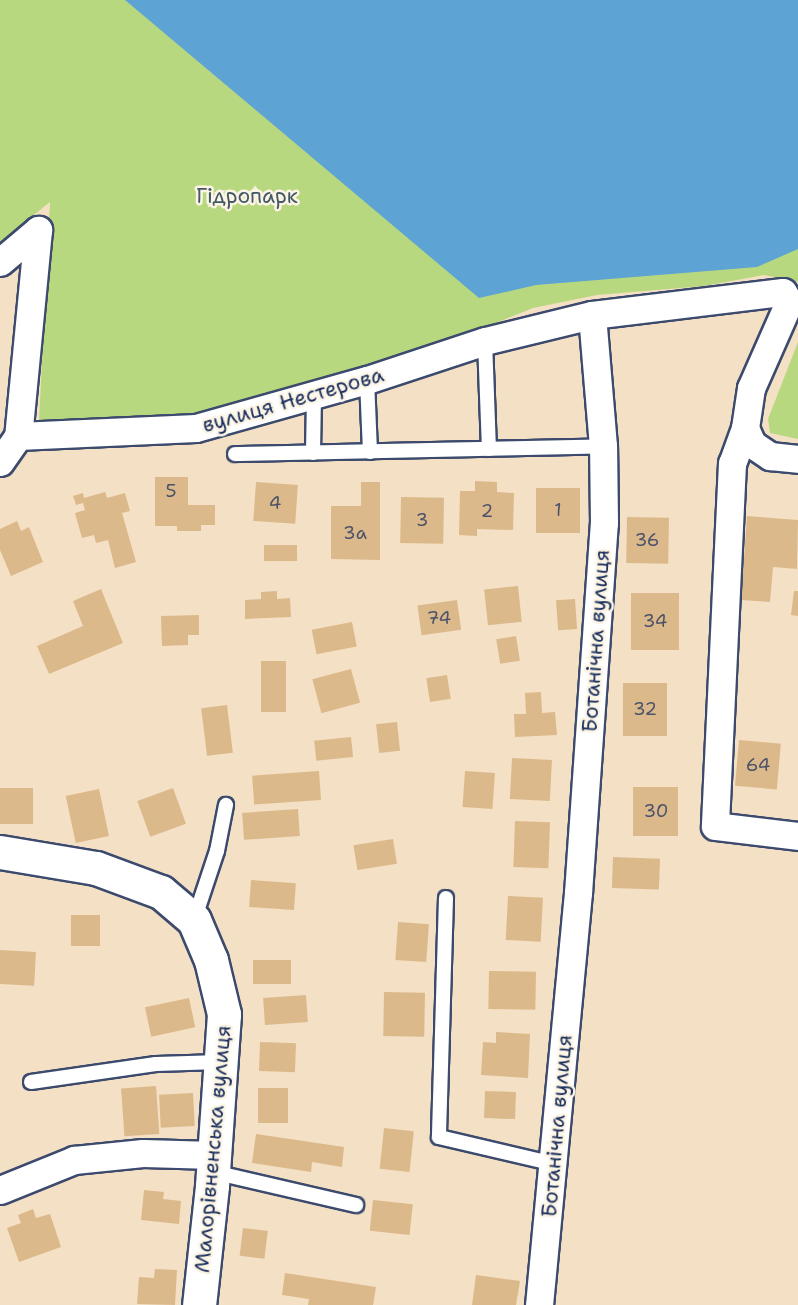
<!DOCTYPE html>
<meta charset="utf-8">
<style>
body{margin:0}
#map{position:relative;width:798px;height:1305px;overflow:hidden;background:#f4e0c4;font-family:"Shantell Sans",sans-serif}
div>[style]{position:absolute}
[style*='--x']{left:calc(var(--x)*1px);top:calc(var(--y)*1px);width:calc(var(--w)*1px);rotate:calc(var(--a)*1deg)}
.green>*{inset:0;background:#b8d87f}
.water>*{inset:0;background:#5da3d3}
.building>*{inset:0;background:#dcb98b;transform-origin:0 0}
.roads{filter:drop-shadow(2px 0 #3c4a6d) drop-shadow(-2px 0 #3c4a6d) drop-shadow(0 2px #3c4a6d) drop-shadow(0 -2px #3c4a6d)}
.lane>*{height:14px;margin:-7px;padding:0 7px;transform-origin:7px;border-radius:7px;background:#fff}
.street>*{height:27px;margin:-13.5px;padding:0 13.5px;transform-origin:13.5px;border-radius:13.5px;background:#fff}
.secondary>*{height:33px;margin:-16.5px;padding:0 16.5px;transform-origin:16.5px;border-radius:16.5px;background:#fff}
span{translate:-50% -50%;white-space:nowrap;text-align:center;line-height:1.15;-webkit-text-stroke:5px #fcf5e5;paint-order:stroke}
.number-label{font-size:18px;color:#4b5269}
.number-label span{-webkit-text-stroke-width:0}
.park-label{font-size:21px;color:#425966}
.street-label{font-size:21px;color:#1b2f5e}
</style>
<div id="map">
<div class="green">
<i style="clip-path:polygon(0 0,798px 0,798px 282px,764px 275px,704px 286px,597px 295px,533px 308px,468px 334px,198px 416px,39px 421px,50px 202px,0 242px)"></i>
<i style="clip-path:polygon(798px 342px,798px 439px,770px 433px,768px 419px)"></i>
</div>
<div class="water">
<i style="clip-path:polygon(125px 0,798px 0,798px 249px,757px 267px,536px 285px,479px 298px)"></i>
</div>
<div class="building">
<i style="clip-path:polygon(155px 477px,188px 477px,188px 505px,215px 505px,215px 525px,201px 525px,201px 531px,177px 531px,177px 526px,155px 526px)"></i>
<i style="clip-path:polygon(475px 481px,497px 482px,497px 492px,514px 493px,513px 530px,477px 529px,477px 536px,459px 535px,460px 491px,475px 491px)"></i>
<i style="left:256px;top:482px;width:42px;height:39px;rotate:4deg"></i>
<i style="clip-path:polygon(361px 482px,380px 482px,380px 560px,331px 559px,331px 506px,361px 506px)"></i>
<i style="left:536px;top:488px;width:44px;height:45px"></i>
<i style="clip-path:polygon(105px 492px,107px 498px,125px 493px,130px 511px,122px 513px,136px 562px,115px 568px,108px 540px,96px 543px,94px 535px,82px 538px,75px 513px,85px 510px,83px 503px,76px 505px,73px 496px,83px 493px,84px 498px)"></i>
<i style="left:401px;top:497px;width:43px;height:46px;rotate:1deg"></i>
<i style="clip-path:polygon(747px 516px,798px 520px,797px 569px,773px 567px,770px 602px,741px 600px)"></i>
<i style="left:627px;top:517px;width:42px;height:46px;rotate:1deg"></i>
<i style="clip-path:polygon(17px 521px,21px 531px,29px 527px,43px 562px,11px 576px,0 550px,0 529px)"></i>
<i style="left:264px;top:545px;width:33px;height:16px"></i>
<i style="left:518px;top:586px;width:36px;height:34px;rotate:84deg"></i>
<i style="clip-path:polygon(101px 589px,123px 643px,49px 674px,37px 646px,83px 626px,73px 601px)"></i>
<i style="clip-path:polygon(277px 591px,277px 599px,290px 598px,291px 617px,245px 619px,245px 600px,261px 599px,261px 592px)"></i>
<i style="clip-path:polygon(794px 591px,798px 591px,798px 616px,791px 615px)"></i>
<i style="left:631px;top:593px;width:48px;height:57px"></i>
<i style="left:575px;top:599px;width:30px;height:19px;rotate:86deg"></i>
<i style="left:457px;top:600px;width:30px;height:40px;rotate:82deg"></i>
<i style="clip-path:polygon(199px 615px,199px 635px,188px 635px,188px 645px,162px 646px,161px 616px)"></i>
<i style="left:352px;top:622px;width:25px;height:41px;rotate:79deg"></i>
<i style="left:516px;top:636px;width:25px;height:20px;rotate:81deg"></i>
<i style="left:261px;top:661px;width:25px;height:51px"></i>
<i style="left:351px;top:669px;width:35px;height:40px;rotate:75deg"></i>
<i style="left:447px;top:675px;width:24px;height:21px;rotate:81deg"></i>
<i style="left:623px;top:683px;width:44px;height:53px"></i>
<i style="clip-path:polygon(541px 692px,542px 713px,555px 712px,557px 735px,515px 737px,514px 714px,526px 714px,525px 693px)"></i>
<i style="left:227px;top:705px;width:48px;height:26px;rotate:83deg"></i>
<i style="left:397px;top:722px;width:29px;height:21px;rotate:84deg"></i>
<i style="left:351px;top:737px;width:20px;height:37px;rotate:84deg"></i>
<i style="left:739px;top:740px;width:42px;height:46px;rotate:5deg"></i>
<i style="left:512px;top:758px;width:40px;height:41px;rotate:3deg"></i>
<i style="left:319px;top:771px;width:29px;height:67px;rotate:86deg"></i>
<i style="left:465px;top:771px;width:30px;height:36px;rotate:4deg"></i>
<i style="left:633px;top:787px;width:45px;height:49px"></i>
<i style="left:0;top:788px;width:33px;height:36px"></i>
<i style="left:173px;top:788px;width:38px;height:38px;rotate:70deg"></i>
<i style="left:99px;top:789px;width:48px;height:34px;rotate:78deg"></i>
<i style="left:298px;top:809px;width:27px;height:56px;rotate:86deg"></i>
<i style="left:515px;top:821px;width:35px;height:46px;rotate:2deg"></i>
<i style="left:393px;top:839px;width:25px;height:40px;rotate:81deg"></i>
<i style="left:613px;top:857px;width:47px;height:31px;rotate:2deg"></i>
<i style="left:251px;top:880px;width:45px;height:27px;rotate:4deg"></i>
<i style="left:508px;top:896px;width:35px;height:44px;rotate:3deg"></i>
<i style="left:71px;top:915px;width:29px;height:31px"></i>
<i style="left:398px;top:922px;width:31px;height:38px;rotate:4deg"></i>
<i style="left:0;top:950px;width:36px;height:34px;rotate:3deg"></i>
<i style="left:253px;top:960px;width:38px;height:24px"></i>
<i style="left:489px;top:971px;width:47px;height:38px;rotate:1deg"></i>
<i style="left:384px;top:992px;width:41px;height:44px;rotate:1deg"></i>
<i style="left:306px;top:995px;width:27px;height:43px;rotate:86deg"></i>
<i style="left:189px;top:998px;width:30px;height:45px;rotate:78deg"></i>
<i style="clip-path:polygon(496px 1032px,530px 1034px,528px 1078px,481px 1075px,483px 1042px,496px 1043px)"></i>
<i style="left:260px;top:1042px;width:36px;height:29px;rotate:2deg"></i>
<i style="left:156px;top:1086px;width:48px;height:35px;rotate:86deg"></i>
<i style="left:258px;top:1088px;width:30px;height:35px"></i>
<i style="left:485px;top:1091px;width:31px;height:27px;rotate:2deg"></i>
<i style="left:193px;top:1093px;width:33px;height:34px;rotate:87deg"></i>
<i style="left:384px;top:1128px;width:30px;height:41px;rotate:6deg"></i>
<i style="clip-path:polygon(256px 1134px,344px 1147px,342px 1167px,312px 1162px,311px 1172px,252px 1163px)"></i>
<i style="clip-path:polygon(144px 1190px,164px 1192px,163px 1199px,181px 1201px,179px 1224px,141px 1220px)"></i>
<i style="left:373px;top:1200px;width:40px;height:31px;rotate:6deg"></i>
<i style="clip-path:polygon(33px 1209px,36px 1218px,50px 1214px,61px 1247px,19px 1262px,7px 1228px,21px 1223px,18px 1215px)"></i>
<i style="left:243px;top:1228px;width:25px;height:28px;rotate:7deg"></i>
<i style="clip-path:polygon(155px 1269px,177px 1270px,175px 1305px,137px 1304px,139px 1277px,154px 1278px)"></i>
<i style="clip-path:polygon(285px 1273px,376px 1287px,373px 1305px,308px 1305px,309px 1299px,282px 1295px)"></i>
<i style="clip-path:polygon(476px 1275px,520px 1281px,516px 1305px,472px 1305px)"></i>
</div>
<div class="roads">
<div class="lane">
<i style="--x:485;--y:341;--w:108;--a:87.9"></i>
<i style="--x:367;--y:380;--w:72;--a:87.6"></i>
<i style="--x:313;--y:453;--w:58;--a:-89"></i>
<i style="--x:235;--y:454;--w:368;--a:-1.2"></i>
<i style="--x:446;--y:898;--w:239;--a:91.7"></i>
<i style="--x:439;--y:1137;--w:118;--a:13.2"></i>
<i style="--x:194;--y:920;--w:73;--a:-71.6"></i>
<i style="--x:217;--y:851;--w:47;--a:-78.9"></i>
<i style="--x:31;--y:1082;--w:126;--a:-8.2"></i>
<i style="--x:156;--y:1064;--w:64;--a:-1.8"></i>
<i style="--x:213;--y:1172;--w:147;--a:13"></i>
</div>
<div class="street">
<i style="--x:0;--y:262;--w:50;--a:-40.1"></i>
<i style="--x:38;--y:230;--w:207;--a:95.5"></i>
<i style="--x:745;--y:428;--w:37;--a:110"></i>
<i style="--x:732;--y:463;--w:363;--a:92.7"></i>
<i style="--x:715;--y:826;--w:84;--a:6.9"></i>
<i style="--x:0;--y:462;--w:32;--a:-55"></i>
<i style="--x:18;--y:436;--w:178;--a:-2.6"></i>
<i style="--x:196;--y:428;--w:178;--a:-15.7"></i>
<i style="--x:367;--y:380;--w:124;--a:-18.3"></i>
<i style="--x:485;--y:341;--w:110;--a:-13.7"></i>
<i style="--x:0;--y:1190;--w:80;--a:-22.1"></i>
<i style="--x:74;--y:1160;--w:69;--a:-5.8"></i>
<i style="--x:143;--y:1153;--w:71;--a:1.6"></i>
<i style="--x:539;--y:1305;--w:414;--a:-84.6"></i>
<i style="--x:578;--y:893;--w:371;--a:-86"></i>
<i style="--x:604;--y:523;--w:77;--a:-90.7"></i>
<i style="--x:603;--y:446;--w:131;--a:-94.8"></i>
<i style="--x:592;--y:315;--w:192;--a:-6.9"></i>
<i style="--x:783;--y:292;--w:12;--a:59"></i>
<i style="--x:789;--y:302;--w:94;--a:113.8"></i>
<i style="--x:751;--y:388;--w:40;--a:98.5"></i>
<i style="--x:745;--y:428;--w:17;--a:66"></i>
<i style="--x:752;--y:444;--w:22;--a:34"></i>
<i style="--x:770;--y:456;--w:28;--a:6"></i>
</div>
<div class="secondary">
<i style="--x:0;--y:852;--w:97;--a:9.5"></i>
<i style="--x:96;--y:868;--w:69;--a:20.3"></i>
<i style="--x:161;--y:892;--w:43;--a:40.3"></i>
<i style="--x:194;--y:920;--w:43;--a:67"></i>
<i style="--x:211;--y:960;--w:56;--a:76.5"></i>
<i style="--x:224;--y:1014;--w:172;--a:94"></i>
<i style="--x:212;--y:1186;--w:120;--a:96.2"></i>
</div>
</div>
<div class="number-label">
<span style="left:171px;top:491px">5</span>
<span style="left:275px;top:503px">4</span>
<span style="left:558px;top:510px">1</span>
<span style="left:487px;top:511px">2</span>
<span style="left:422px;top:520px">3</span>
<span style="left:355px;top:533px">3а</span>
<span style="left:647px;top:540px">36</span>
<span style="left:439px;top:618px">74</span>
<span style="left:655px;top:621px">34</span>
<span style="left:645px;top:709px">32</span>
<span style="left:758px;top:765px">64</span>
<span style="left:656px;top:811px">30</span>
</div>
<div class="park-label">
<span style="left:247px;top:196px">Гідропарк</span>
</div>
<div class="street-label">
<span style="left:293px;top:400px;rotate:-16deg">вулиця Нестерова</span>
<span style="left:596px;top:641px;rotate:-86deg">Ботанічна вулиця</span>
<span style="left:557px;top:1126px;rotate:-85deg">Ботанічна вулиця</span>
<span style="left:213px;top:1149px;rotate:-85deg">Малорівненська вулиця</span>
</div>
</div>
